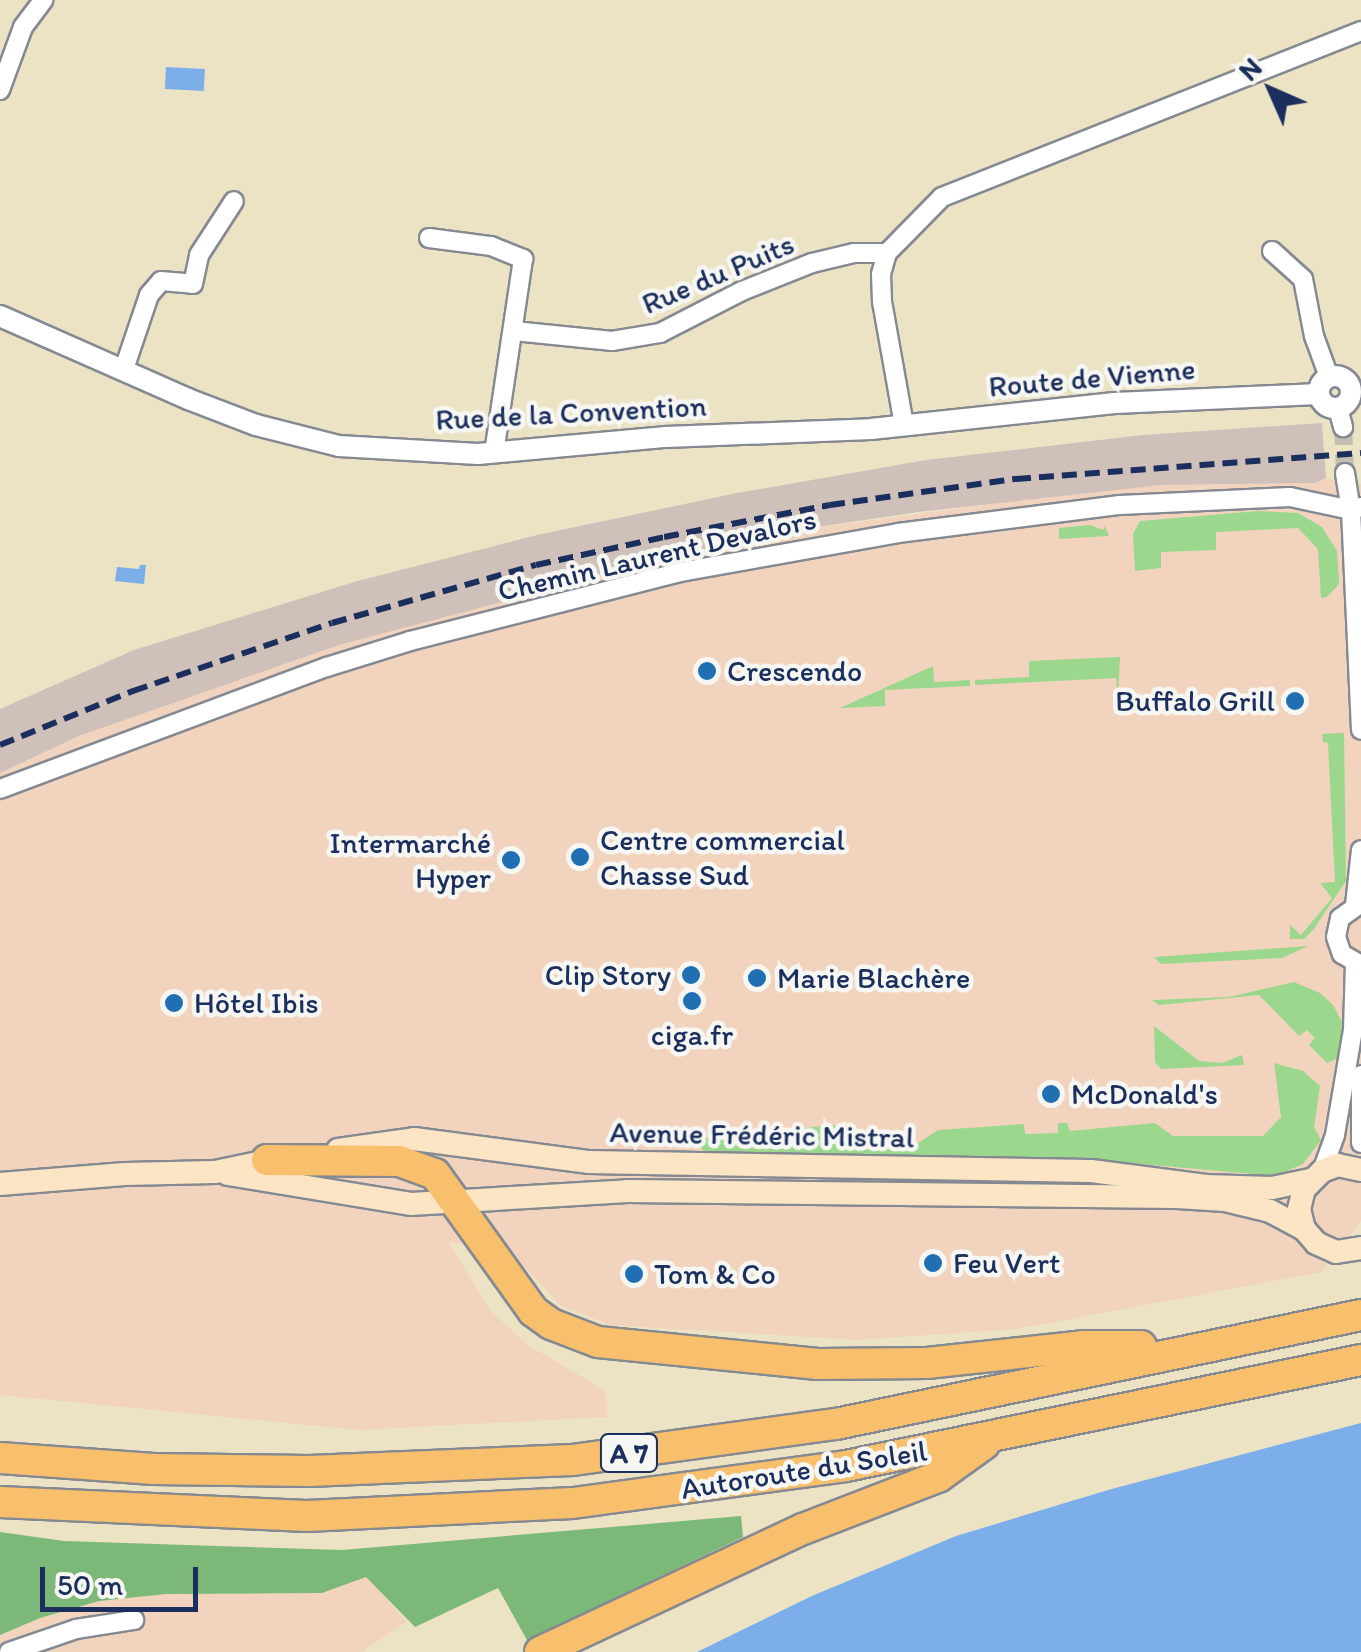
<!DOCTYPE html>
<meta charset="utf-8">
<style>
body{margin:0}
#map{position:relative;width:1361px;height:1652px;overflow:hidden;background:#ece3c5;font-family:Itim,sans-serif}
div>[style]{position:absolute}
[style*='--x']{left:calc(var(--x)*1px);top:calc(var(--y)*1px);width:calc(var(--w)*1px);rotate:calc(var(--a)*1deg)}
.built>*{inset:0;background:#f2d4be}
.industrial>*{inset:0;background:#cfc0ba}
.green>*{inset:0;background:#9bd78c}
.forest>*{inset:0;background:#7cb878}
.water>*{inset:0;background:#7cafe9;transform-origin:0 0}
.minor-tunnel>*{height:18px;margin-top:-9px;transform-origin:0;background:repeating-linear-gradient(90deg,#c2bfb0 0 18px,transparent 0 27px)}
.roads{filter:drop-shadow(2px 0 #848992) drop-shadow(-2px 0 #848992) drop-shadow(0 2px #848992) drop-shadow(0 -2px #848992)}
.minor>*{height:18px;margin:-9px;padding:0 9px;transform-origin:9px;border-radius:9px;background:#fff}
.tertiary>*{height:20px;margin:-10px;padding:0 10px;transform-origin:10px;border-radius:10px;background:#fff}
.tertiary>.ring{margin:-10px;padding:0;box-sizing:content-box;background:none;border:20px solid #fff;border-radius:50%}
.secondary>*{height:22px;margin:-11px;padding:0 11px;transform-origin:11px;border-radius:11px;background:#fce5c4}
.motorway>*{height:30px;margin:-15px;padding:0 15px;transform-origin:15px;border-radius:15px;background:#f8bf6c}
.rail>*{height:6px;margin-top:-3px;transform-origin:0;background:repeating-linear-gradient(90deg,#1b2f5e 0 15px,transparent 0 23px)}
.dots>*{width:28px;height:28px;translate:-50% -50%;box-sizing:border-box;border:5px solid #f6f6f2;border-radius:50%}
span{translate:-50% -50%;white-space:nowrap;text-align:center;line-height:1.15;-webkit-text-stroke:9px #f6f6f2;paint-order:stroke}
.shield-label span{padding:2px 8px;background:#f6f6f2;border:2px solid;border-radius:8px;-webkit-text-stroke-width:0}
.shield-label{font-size:28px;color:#1b2f5e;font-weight:700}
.street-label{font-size:30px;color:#1b2f5e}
.poi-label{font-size:30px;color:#1b2f5e}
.left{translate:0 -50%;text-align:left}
.right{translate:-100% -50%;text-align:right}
.north{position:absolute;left:1221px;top:40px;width:100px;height:100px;-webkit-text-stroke:8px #f6f6f2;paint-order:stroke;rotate:315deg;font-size:28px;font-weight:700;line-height:40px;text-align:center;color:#1b2f5e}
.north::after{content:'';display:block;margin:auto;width:35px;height:45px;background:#1b2f5e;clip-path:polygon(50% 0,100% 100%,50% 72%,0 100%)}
.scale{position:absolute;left:40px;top:1567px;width:158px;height:45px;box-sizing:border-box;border:5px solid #1b2f5e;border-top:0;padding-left:12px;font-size:30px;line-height:35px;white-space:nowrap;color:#1b2f5e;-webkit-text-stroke:8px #f6f6f2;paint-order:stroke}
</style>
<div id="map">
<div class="built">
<i style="clip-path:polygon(1326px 478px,1361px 484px,1361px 1221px,1322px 1272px,1017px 1329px,857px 1340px,610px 1325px,560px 1305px,512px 1254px,448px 1242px,491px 1311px,528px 1345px,606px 1391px,607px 1417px,359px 1430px,0 1395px,0 773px,79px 736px,339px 645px,750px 537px,1048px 496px,1161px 485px,1315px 483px)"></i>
<i style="clip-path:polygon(366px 1576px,407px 1622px,361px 1652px,0 1652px,0 1635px,40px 1618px,99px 1601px,166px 1594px,322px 1593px)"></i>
</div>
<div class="industrial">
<i style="clip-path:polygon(1322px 423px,1326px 478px,1315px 483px,1161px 485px,918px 512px,750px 537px,339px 645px,79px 736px,0 773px,0 709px,134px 650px,354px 582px,537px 535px,737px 493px,926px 460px,1143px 435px)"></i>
</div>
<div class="green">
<i style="clip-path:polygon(1258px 511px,1298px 513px,1322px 527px,1337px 551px,1339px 584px,1327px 597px,1321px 598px,1318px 549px,1298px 528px,1216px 532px,1216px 550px,1161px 552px,1161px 568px,1135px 571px,1133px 534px,1140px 521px)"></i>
<i style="clip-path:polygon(1090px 525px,1103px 530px,1105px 526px,1109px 536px,1059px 539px,1059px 528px)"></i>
<i style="clip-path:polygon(1120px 657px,1118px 695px,1116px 678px,975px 685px,975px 680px,1029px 677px,1029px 661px)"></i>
<i style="clip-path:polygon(933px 666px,934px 682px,970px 680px,970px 686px,885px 690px,885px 706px,840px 708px)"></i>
<i style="clip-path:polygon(1344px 733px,1346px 881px,1313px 930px,1304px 939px,1290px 939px,1290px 925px,1301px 935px,1332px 898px,1320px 883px,1335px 882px,1328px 743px,1323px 742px,1322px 734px)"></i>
<i style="clip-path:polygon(1308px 946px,1282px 958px,1161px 964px,1154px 957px)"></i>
<i style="clip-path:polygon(1294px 982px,1320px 993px,1333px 1005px,1342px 1022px,1340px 1057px,1327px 1063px,1309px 1045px,1315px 1038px,1307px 1030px,1299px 1036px,1259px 995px,1159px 1005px,1152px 1000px,1229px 997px)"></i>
<i style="clip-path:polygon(1154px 1026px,1199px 1061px,1222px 1063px,1242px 1055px,1244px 1065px,1161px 1069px,1155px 1062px)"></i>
<i style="clip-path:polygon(1274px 1063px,1303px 1071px,1320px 1086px,1314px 1127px,1321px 1140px,1303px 1164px,1275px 1176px,1085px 1159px,705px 1153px,694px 1139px,835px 1125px,840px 1143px,849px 1149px,909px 1149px,938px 1130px,1024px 1124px,1025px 1134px,1058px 1133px,1058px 1123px,1067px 1123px,1070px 1131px,1155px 1123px,1173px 1136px,1263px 1136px,1281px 1117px)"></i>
</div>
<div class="forest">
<i style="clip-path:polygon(741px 1516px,743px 1537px,527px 1640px,498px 1588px,415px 1627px,366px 1577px,322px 1593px,166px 1594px,99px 1601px,40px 1618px,0 1635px,0 1532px,64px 1541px,342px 1550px)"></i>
</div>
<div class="water">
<i style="left:166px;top:67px;width:39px;height:22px;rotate:3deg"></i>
<i style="clip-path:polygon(140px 565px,146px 565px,144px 584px,115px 581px,117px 567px,139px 569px)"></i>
<i style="clip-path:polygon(1361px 1423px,1361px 1652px,697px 1652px,814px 1595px,956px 1536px,1108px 1490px)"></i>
</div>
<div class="minor-tunnel">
<i style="--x:1343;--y:427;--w:46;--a:87.5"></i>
</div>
<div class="roads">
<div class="minor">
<i style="--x:0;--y:90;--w:67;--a:-69.9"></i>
<i style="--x:23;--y:27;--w:34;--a:-53"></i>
<i style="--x:429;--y:238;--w:63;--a:7.4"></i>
<i style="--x:491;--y:246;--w:35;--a:22"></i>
<i style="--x:523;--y:259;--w:196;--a:98.5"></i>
<i style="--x:1272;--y:251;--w:42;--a:42.1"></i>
<i style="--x:1303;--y:279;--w:58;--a:79.1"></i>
<i style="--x:1314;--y:336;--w:44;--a:69.9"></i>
<i style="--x:514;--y:331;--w:99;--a:5.8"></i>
<i style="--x:612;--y:341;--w:49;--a:-9.5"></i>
<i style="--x:660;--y:333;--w:92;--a:-27.1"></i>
<i style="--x:742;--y:291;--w:75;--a:-21.8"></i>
<i style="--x:812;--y:263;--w:43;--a:-13.4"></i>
<i style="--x:854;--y:253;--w:33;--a:0"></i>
<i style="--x:124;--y:369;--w:78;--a:-71.3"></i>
<i style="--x:149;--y:295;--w:18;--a:-49"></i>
<i style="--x:161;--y:281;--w:32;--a:5"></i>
<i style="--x:193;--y:284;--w:30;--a:-78"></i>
<i style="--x:199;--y:255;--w:64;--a:-57.1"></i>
<i style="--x:1338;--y:408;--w:20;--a:75"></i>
<i style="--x:904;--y:425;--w:125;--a:-100.1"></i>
<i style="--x:882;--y:302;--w:28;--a:-92"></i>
<i style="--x:881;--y:274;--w:22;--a:-74"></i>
<i style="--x:887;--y:253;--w:78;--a:-45.5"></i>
<i style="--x:942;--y:197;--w:451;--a:-21.6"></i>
<i style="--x:1345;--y:473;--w:37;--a:81"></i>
<i style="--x:1351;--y:510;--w:220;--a:87.4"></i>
<i style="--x:0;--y:789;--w:349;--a:-20.5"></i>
<i style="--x:327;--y:667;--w:87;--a:-17.4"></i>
<i style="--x:410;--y:641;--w:279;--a:-14.3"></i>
<i style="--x:680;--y:572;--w:221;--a:-10.1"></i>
<i style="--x:898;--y:533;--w:224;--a:-7.2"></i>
<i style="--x:1120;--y:505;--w:170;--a:-2.7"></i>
<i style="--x:1290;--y:497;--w:62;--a:12"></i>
<i style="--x:1351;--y:510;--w:10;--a:-17"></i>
<i style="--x:1361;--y:903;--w:26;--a:144"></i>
<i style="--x:1340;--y:918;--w:19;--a:102"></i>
<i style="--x:1336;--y:937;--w:18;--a:71"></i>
<i style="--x:1342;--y:954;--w:22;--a:30"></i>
<i style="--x:1355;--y:905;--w:55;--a:-83.8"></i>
<i style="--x:1361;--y:1075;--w:68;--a:90"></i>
<i style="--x:1322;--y:1171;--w:38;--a:-70"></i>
<i style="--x:1335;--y:1135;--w:107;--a:-80.3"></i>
<i style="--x:1353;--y:1030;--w:66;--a:-88.3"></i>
<i style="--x:9;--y:1652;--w:71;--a:-18.9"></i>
<i style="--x:76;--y:1629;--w:59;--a:-8.8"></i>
</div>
<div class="tertiary">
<i style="--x:0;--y:316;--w:206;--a:23.8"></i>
<i style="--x:188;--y:399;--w:73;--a:20.9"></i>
<i style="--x:256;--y:425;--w:86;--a:14.2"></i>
<i style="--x:339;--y:446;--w:139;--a:3.3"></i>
<i style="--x:478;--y:454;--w:189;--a:-5.2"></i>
<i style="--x:666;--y:437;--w:205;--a:-2.2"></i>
<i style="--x:871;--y:429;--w:245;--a:-6.1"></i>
<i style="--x:1115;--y:403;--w:204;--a:-2.5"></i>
<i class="ring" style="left:1319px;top:376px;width:12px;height:12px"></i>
</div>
<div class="secondary">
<i style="--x:338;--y:1150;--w:77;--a:-8.2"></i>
<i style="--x:414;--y:1139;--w:177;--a:7.5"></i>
<i style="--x:589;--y:1162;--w:502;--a:1.03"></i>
<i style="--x:1091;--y:1171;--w:116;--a:7.4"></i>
<i style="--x:1206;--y:1186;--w:66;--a:1.7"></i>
<i style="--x:1272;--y:1188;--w:39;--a:-12"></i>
<i style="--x:1361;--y:1170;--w:24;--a:-168"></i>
<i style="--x:1338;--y:1165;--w:17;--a:159"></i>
<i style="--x:1322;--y:1171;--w:25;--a:135"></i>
<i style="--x:1304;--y:1189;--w:21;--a:104"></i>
<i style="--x:1299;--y:1209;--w:21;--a:76"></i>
<i style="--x:1304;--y:1229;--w:18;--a:49"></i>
<i style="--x:1316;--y:1243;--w:22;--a:24"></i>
<i style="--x:1336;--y:1252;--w:25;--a:-9"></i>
<i style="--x:228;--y:1174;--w:185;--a:9.3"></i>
<i style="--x:411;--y:1204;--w:217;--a:-3.4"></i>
<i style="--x:628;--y:1191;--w:549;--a:0.63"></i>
<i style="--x:1177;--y:1197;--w:48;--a:3.6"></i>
<i style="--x:1225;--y:1200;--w:46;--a:13.7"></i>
<i style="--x:1270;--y:1211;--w:38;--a:28"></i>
<i style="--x:0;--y:1184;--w:125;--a:-4.6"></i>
<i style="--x:125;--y:1174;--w:90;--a:-1.3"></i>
<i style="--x:215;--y:1172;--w:68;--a:-11.8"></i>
</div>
<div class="motorway">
<i style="--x:267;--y:1160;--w:132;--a:0.4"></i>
<i style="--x:399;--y:1161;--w:38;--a:20"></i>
<i style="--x:435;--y:1174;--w:168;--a:54.4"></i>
<i style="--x:533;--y:1311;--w:22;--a:36"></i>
<i style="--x:551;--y:1324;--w:50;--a:21"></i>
<i style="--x:598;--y:1342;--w:221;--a:5.7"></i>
<i style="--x:818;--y:1364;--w:109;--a:-0.5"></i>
<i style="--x:927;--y:1363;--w:157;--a:-6.2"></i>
<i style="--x:1083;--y:1346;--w:58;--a:0"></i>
<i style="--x:0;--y:1458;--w:154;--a:4.1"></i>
<i style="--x:154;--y:1469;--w:155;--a:0.7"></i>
<i style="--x:309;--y:1471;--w:263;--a:-2.4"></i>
<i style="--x:572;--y:1460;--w:266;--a:-7.8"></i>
<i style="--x:836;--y:1424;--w:536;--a:-11.73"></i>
<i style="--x:0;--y:1502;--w:307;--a:2.6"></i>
<i style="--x:307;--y:1516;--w:266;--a:-2.8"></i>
<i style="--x:573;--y:1503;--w:275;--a:-7.7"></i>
<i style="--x:846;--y:1466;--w:526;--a:-11.63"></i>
<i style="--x:540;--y:1652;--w:290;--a:-25.1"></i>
<i style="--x:803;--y:1529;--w:145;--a:-21.1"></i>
<i style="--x:938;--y:1477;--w:57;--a:-35.7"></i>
</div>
</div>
<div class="rail">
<i style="--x:0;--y:745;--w:144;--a:-22.1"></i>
<i style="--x:133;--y:691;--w:210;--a:-18.9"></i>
<i style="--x:332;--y:623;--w:212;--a:-15.9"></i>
<i style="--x:536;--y:565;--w:131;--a:-12.3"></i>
<i style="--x:664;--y:537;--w:169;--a:-10.9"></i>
<i style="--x:830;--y:505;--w:188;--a:-8"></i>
<i style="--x:1016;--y:479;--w:346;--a:-4.3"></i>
</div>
<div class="dots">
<i style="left:707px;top:671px;background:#1f6fb2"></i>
<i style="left:1295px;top:701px;background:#1f6fb2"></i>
<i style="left:580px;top:857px;background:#1f6fb2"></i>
<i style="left:511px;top:860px;background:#1f6fb2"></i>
<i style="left:691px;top:975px;background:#1f6fb2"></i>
<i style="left:757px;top:978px;background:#1f6fb2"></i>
<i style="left:692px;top:1001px;background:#1f6fb2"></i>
<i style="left:174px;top:1003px;background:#1f6fb2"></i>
<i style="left:1051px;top:1094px;background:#1f6fb2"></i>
<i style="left:933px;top:1263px;background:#1f6fb2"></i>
<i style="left:634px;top:1274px;background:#1f6fb2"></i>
</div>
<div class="shield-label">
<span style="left:629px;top:1453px">A 7</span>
</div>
<div class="street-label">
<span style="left:718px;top:274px;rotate:-23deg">Rue du Puits</span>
<span style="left:1092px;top:378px;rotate:-5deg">Route de Vienne</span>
<span style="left:571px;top:413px;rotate:-3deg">Rue de la Convention</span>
<span style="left:657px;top:555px;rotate:-13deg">Chemin Laurent Devalors</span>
<span style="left:762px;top:1135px;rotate:1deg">Avenue Frédéric Mistral</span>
<span style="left:804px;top:1470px;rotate:-9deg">Autoroute du Soleil</span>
</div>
<div class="poi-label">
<span class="left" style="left:727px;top:671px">Crescendo</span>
<span class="right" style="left:1275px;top:701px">Buffalo Grill</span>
<span class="left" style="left:600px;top:857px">Centre commercial<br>Chasse Sud</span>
<span class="right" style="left:491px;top:860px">Intermarché<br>Hyper</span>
<span class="right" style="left:671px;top:975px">Clip Story</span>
<span class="left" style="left:777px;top:978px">Marie Blachère</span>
<span class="left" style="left:194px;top:1003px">Hôtel Ibis</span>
<span style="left:692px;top:1035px">ciga.fr</span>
<span class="left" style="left:1071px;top:1094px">McDonald's</span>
<span class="left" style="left:953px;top:1263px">Feu Vert</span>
<span class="left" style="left:654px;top:1274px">Tom &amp; Co</span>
</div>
<div class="north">N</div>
<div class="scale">50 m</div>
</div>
